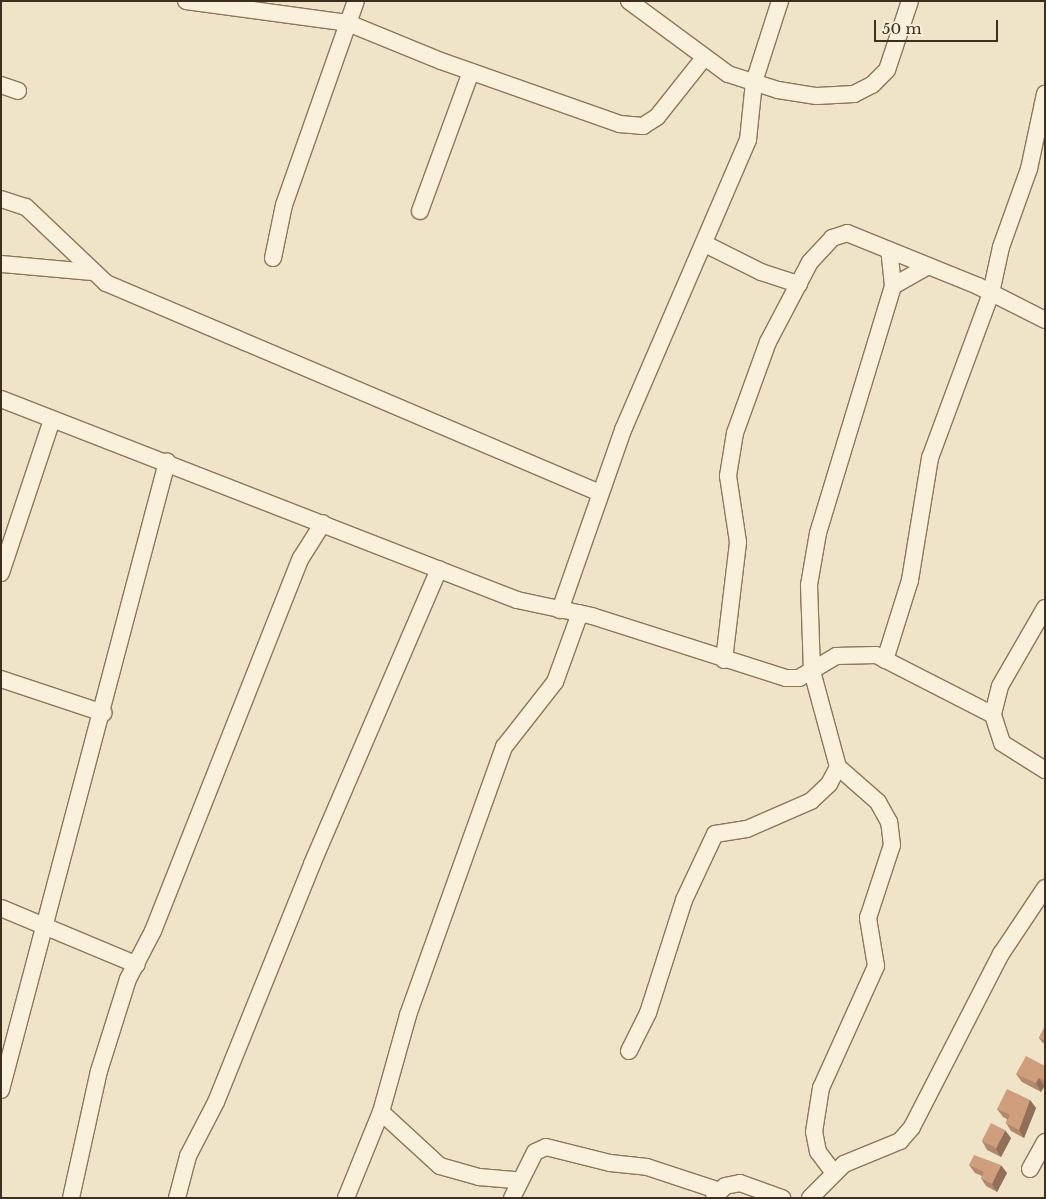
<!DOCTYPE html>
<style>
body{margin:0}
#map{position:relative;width:1046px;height:1199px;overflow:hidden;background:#f0e4c8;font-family:"Libre Baskerville",serif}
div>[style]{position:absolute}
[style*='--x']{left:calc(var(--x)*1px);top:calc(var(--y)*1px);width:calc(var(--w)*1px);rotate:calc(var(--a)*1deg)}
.roads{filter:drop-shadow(1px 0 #8d765c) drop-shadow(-1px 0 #8d765c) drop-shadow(0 1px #8d765c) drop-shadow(0 -1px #8d765c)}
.street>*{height:16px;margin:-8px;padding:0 8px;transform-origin:8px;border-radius:8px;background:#faf1dc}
.wall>*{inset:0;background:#b2896c}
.shaded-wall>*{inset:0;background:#916f58}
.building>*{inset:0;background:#cf9f7d;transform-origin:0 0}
span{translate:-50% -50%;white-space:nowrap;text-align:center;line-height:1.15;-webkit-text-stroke:4.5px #f7eed8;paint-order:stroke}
.frame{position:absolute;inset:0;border:2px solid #3d2e20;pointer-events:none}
.scale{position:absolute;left:874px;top:20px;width:124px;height:22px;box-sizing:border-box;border:2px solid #3d2e20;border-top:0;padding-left:6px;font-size:15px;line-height:18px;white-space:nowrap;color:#3d2e20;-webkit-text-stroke:4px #f7eed8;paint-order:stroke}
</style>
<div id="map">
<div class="roads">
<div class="street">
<i style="--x:186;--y:1;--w:163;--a:7.7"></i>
<i style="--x:348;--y:23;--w:100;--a:22.2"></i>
<i style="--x:441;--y:61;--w:190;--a:19.4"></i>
<i style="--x:620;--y:124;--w:23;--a:5"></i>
<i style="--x:643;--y:126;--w:17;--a:-33"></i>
<i style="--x:657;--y:117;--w:75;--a:-51.5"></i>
<i style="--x:629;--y:1;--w:123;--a:36.4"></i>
<i style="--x:728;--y:74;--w:52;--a:17.7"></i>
<i style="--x:778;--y:90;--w:39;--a:9"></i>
<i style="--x:817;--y:96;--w:37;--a:-3"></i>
<i style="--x:854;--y:94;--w:20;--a:-27"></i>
<i style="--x:872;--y:85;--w:21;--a:-45"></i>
<i style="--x:887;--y:70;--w:73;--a:-71.6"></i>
<i style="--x:1;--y:85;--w:18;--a:19"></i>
<i style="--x:1;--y:199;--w:26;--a:18"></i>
<i style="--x:26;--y:207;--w:110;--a:43.5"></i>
<i style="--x:106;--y:283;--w:537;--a:23.03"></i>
<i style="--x:420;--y:211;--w:148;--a:-69.9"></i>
<i style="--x:705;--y:244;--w:63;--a:26.6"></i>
<i style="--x:761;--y:272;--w:40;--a:18"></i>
<i style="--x:273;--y:258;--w:54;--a:-78.3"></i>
<i style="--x:284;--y:205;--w:216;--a:-70.6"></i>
<i style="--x:1;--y:264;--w:89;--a:5.1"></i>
<i style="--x:893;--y:286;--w:40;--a:-29.7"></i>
<i style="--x:1;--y:399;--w:554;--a:21.28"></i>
<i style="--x:517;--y:600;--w:77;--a:12"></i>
<i style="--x:592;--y:616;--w:204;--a:17.7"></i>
<i style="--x:786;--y:678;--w:13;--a:0"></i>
<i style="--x:799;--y:678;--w:43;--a:-30.7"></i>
<i style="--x:836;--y:656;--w:40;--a:-1.4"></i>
<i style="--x:876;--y:655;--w:131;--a:27.1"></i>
<i style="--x:1;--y:573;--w:161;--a:-71.6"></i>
<i style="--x:1045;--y:608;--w:90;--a:120"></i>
<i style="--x:1000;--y:686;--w:30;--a:104"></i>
<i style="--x:993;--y:715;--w:29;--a:72"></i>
<i style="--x:1002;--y:743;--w:51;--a:32.1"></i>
<i style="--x:560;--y:610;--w:191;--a:-70.7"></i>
<i style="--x:623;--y:430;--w:316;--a:-66.7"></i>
<i style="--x:748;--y:140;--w:58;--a:-84.1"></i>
<i style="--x:754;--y:82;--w:85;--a:-72.2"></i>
<i style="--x:724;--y:660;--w:119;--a:-83.2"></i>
<i style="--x:738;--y:542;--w:67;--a:-98.6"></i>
<i style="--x:728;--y:476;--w:44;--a:-80.8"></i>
<i style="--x:735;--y:433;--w:97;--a:-70.1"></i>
<i style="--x:768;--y:342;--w:90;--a:-62.3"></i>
<i style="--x:810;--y:262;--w:33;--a:-47"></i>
<i style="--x:832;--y:238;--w:16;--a:-18"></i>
<i style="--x:847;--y:233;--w:141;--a:22"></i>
<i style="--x:978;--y:286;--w:75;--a:26.9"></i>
<i style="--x:885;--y:660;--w:84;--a:-72.6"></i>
<i style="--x:910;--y:580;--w:124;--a:-80.7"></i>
<i style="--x:930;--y:458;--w:176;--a:-69.7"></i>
<i style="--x:991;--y:293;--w:47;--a:-77.7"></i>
<i style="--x:1001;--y:247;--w:83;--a:-70.3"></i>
<i style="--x:1029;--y:169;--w:77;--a:-78"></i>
<i style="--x:1;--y:679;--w:108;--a:18.4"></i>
<i style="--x:1;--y:908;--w:147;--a:22.7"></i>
<i style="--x:629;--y:1051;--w:42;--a:-63.4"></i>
<i style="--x:648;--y:1013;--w:119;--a:-72.3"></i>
<i style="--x:684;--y:900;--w:73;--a:-64.8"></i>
<i style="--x:715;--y:834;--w:32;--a:-9"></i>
<i style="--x:747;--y:829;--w:70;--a:-23.6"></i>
<i style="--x:811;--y:801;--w:25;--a:-43"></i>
<i style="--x:829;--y:784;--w:19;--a:-62"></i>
<i style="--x:838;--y:767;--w:99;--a:-105.2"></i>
<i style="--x:812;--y:671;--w:86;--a:-92"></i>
<i style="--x:809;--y:585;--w:53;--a:-80.2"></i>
<i style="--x:818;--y:533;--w:258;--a:-73.1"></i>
<i style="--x:893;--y:286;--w:36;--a:-96"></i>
<i style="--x:1;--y:1090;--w:650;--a:-75.19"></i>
<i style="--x:381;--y:1112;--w:80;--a:42.5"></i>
<i style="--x:440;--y:1166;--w:41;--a:15.8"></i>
<i style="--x:479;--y:1177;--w:38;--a:5"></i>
<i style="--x:1030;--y:1169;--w:31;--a:-61"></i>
<i style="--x:834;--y:1173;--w:26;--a:-127"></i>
<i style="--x:818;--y:1152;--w:20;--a:-101"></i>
<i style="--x:814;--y:1132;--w:45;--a:-81"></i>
<i style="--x:821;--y:1088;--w:134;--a:-65.7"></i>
<i style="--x:876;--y:966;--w:49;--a:-99.5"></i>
<i style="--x:868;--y:918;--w:77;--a:-71.8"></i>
<i style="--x:892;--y:845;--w:23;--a:-97"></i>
<i style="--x:889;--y:822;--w:23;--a:-119"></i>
<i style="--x:878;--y:802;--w:53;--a:-138.8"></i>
<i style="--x:71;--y:1198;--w:130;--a:-77.6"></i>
<i style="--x:99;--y:1071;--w:96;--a:-72.5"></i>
<i style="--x:128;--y:979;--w:54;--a:-62.5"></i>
<i style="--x:153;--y:931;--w:401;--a:-68.4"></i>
<i style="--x:301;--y:558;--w:41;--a:-57.8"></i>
<i style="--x:177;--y:1198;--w:43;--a:-75.3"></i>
<i style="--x:188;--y:1156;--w:61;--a:-62.6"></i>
<i style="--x:216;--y:1102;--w:257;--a:-68"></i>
<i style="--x:312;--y:864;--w:321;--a:-66.7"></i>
<i style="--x:346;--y:1198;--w:93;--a:-67.9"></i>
<i style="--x:381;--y:1112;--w:101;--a:-74.4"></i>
<i style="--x:408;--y:1015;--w:285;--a:-70.3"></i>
<i style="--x:504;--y:747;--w:83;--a:-51.9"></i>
<i style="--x:555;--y:682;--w:73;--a:-70.1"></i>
<i style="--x:512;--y:1198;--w:51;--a:-63.4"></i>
<i style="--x:535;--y:1152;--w:12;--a:-24"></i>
<i style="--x:546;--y:1147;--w:66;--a:14"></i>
<i style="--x:610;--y:1163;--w:37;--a:6"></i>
<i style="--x:647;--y:1167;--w:77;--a:18.2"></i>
<i style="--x:714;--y:1198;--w:16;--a:-47"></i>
<i style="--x:725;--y:1186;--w:15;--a:-11"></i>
<i style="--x:740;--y:1183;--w:45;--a:19.7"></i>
<i style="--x:810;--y:1198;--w:48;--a:-45"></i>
<i style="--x:844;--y:1164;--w:61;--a:-22.3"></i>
<i style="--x:900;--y:1141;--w:18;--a:-49"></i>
<i style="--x:912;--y:1127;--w:195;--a:-62.8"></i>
<i style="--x:1001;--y:954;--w:79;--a:-56.3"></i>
</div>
</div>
<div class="wall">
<i style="clip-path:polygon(1045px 1026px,1045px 1044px,1042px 1042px,1039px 1038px)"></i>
<i style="clip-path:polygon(1045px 1066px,1045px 1086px,1041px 1092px,1022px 1082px,1016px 1074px)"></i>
<i style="clip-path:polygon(1030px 1100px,1036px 1108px,1024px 1138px,1011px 1131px,1006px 1123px,1007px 1119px,1003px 1117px,997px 1109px)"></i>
<i style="clip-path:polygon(1011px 1138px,1001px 1157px,987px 1150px,982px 1141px)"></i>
<i style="clip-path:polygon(969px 1165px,1007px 1173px,997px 1192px,986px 1186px,981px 1178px,982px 1176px,975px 1173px)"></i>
</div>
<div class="shaded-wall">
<i style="clip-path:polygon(1039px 1078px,1044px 1086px,1041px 1092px,1036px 1083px)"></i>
<i style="clip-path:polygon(1030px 1100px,1036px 1108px,1024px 1138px,1019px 1130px)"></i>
<i style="clip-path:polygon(1005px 1130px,1011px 1138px,1001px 1157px,996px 1149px)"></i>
<i style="clip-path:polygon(1001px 1165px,1007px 1173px,997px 1192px,992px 1184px)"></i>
</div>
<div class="building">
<i style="clip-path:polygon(1045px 1026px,1045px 1041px,1039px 1038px)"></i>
<i style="clip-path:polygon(1026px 1056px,1045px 1066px,1045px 1081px,1039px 1078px,1036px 1083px,1016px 1074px)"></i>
<i style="clip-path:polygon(1007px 1089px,1030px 1100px,1019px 1130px,1006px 1123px,1010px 1115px,997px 1109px)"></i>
<i style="left:991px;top:1123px;width:16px;height:20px;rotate:27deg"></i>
<i style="clip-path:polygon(974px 1155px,1001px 1165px,992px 1184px,981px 1178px,984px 1172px,969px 1165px)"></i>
</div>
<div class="frame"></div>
<div class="scale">50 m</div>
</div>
